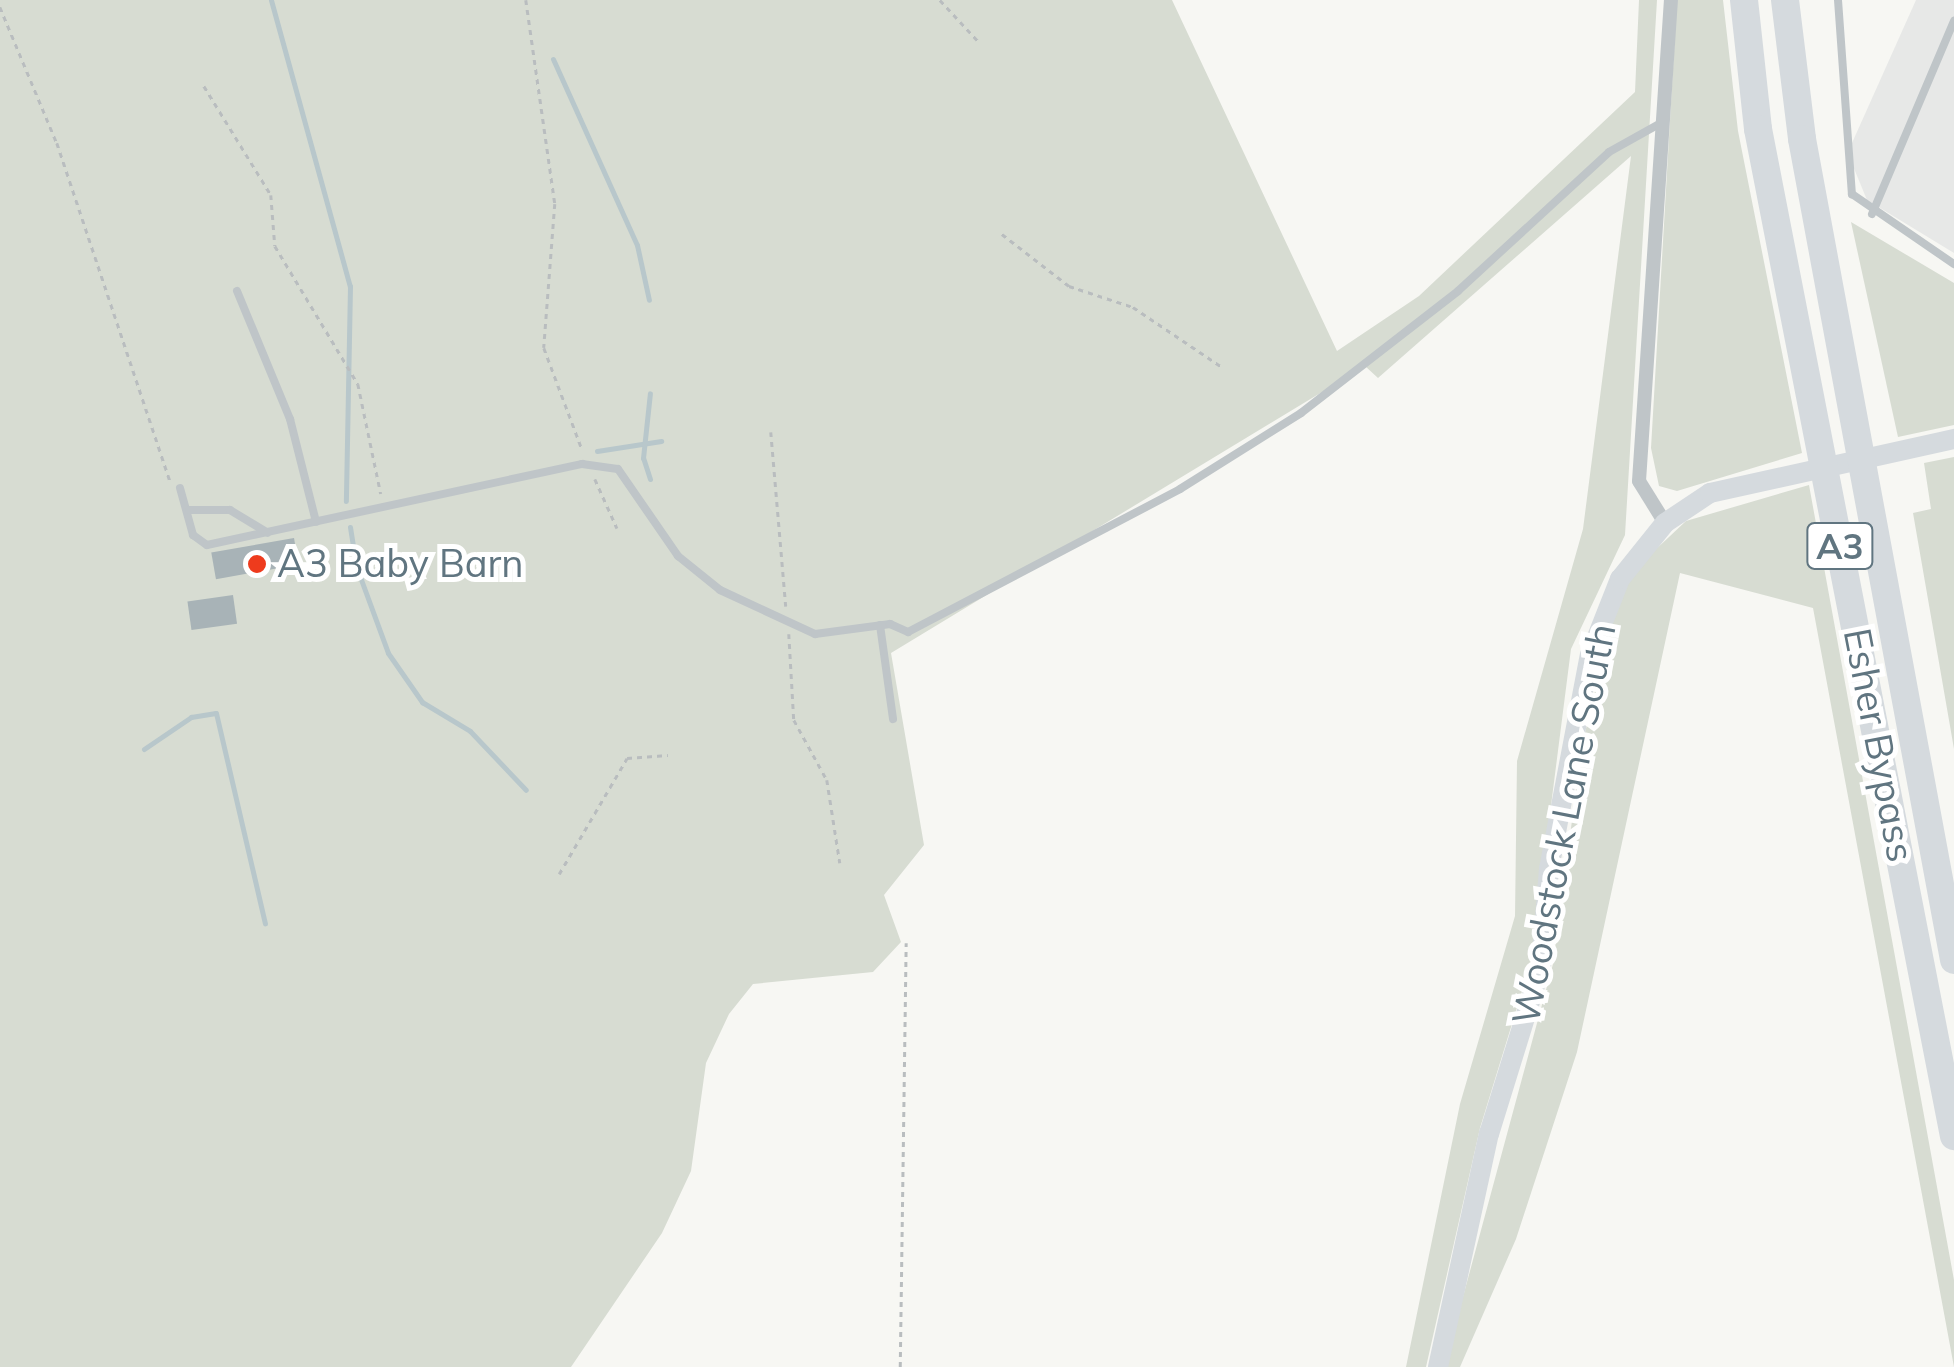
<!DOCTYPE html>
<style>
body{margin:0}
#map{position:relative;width:1954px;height:1367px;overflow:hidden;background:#f7f7f3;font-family:Mulish,sans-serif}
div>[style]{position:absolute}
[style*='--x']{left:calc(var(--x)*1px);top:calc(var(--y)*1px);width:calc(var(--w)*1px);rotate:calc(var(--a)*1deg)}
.built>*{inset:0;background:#e7e8e7}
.green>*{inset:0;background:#d7dcd2}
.stream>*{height:5px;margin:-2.5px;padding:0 2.5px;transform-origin:2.5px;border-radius:2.5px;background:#b8c7cb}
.building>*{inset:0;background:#a8b3b7;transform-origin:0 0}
.path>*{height:2.5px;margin-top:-1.25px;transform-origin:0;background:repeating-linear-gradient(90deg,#b9bdbf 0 5px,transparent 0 10px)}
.lane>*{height:8px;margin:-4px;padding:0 4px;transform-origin:4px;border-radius:4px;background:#bfc5c8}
.street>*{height:14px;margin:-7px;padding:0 7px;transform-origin:7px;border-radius:7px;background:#bfc5c8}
.secondary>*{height:20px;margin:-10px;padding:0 10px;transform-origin:10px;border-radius:10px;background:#d5dade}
.highway>*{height:28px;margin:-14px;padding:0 14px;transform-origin:14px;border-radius:14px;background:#d5dade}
.dots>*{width:28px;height:28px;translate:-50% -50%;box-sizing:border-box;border:5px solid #fff;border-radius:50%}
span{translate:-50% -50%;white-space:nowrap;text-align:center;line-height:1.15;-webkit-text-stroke:10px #fff;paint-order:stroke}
.shield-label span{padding:2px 8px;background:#fff;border:2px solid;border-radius:8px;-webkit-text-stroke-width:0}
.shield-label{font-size:35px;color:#607580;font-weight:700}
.poi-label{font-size:38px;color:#607580}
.left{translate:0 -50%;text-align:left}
.street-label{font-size:38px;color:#607580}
</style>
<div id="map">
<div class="built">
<i style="clip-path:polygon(1916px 0,1954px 0,1954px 253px,1867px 200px,1853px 166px,1852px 143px)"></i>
</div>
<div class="green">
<i style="clip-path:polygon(0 0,1172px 0,1337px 351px,1419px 296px,1635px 92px,1639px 0,1657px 0,1625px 535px,1571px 649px,1531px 962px,1480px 1128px,1426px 1367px,1406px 1367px,1460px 1104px,1515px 916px,1517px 761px,1583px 529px,1631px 156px,1378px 378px,1365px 366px,891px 653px,924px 845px,884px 895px,901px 942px,873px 972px,753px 984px,729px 1014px,706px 1063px,691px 1171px,662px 1233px,571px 1367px,0 1367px)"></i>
<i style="clip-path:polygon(1677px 0,1723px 0,1738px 131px,1802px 453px,1677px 491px,1659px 486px,1651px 448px)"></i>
<i style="clip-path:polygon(1851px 222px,1954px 283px,1954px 425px,1898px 437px)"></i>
<i style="clip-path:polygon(1954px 457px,1954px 749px,1913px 513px,1931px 509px,1924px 463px)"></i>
<i style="clip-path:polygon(1809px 485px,1954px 1280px,1954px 1367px,1813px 608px,1680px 573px,1577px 1052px,1516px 1239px,1460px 1367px,1444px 1367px,1553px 964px,1582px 745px,1616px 606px,1636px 568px,1686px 521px)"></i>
</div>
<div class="stream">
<i style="--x:271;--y:0;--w:297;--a:74.6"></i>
<i style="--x:350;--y:286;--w:215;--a:91.1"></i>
<i style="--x:553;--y:59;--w:204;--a:65.7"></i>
<i style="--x:637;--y:245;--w:56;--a:77.7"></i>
<i style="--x:597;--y:451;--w:65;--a:-8.9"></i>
<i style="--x:650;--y:479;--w:22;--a:-108"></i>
<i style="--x:643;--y:458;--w:65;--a:-83.9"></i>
<i style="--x:350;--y:527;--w:26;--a:81"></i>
<i style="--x:359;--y:574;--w:84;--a:69.8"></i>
<i style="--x:388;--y:653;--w:60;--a:55.2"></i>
<i style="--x:422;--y:702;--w:56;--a:31.1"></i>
<i style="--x:470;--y:731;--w:81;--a:46.5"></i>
<i style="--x:144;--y:749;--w:57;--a:-34.2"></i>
<i style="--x:191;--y:717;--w:25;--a:-9"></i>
<i style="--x:216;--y:713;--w:216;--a:76.9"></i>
</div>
<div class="building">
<i style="left:294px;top:538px;width:27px;height:84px;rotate:80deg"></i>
<i style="left:233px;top:595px;width:29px;height:46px;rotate:82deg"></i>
</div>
<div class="path">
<i style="--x:526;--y:0;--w:206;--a:81.9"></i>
<i style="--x:555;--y:204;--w:144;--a:94.4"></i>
<i style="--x:544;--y:348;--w:108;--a:69.4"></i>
<i style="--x:940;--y:0;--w:57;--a:47.1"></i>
<i style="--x:0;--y:7;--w:147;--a:67.3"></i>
<i style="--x:57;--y:143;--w:356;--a:71.5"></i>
<i style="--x:204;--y:86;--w:128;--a:58.4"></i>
<i style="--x:271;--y:195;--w:51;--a:85.5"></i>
<i style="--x:275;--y:246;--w:161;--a:59"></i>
<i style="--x:358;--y:384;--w:112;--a:78.2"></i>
<i style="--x:1002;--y:234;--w:85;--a:37.8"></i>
<i style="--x:1069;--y:286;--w:67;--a:18.2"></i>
<i style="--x:1133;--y:307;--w:107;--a:34"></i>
<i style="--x:771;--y:432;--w:175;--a:85.1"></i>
<i style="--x:595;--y:479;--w:54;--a:65.8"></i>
<i style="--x:789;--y:634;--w:86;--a:86.7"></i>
<i style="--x:794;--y:720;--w:68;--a:61.2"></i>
<i style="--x:827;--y:780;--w:84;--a:81.1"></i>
<i style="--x:559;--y:874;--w:134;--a:-59.6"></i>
<i style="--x:627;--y:758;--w:41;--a:-4.2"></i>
<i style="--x:900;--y:1367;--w:424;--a:-89.2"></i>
</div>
<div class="lane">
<i style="--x:1838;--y:0;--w:195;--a:85.9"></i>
<i style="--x:1852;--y:194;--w:124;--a:34.5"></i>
<i style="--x:1872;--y:214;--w:210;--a:-67"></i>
<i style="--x:237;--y:291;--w:139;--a:67.5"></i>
<i style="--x:290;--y:419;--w:106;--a:75.8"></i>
<i style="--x:180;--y:488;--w:49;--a:74.5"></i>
<i style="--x:193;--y:535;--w:17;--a:36"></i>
<i style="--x:207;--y:545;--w:384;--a:-12.2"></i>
<i style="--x:582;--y:464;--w:36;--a:8"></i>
<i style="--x:618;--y:469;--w:106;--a:55.4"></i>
<i style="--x:678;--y:556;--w:54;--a:39"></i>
<i style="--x:720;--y:590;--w:105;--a:24.9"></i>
<i style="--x:815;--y:634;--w:76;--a:-7.6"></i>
<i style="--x:890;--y:624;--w:20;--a:24"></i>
<i style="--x:908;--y:632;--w:307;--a:-27.7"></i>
<i style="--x:1180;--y:489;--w:143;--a:-32.1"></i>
<i style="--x:1301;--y:413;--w:199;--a:-37.8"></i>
<i style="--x:1458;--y:291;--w:205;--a:-42.6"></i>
<i style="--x:1609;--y:152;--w:62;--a:-29.1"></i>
<i style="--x:189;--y:510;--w:41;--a:0"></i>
<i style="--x:230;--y:510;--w:44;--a:31.2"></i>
<i style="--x:880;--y:625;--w:95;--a:82.1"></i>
</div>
<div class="street">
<i style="--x:1665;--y:523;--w:49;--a:-121.8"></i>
<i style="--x:1639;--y:481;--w:482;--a:-86.2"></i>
</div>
<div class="secondary">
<i style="--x:1438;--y:1367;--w:239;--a:-77.7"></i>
<i style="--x:1489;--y:1134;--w:176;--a:-72.8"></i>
<i style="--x:1541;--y:966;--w:97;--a:-85.3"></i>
<i style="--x:1549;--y:869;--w:218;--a:-79.2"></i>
<i style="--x:1590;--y:655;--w:82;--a:-68.5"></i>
<i style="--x:1620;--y:579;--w:72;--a:-51.2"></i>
<i style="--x:1665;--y:523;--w:54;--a:-33.7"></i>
<i style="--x:1710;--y:493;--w:250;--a:-12.5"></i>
</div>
<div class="highway">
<i style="--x:1744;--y:0;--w:130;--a:83.8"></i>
<i style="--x:1758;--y:129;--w:1026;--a:78.99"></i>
<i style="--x:1785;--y:0;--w:140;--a:83"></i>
<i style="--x:1802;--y:139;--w:835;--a:79.51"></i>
</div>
<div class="dots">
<i style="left:257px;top:564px;background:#ee3b1d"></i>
</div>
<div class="shield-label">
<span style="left:1840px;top:546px">A3</span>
</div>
<div class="poi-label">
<span class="left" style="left:277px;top:564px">A3 Baby Barn</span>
</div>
<div class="street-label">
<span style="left:1879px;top:745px;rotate:79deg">Esher Bypass</span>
<span style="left:1564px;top:824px;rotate:-79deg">Woodstock Lane South</span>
</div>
</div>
